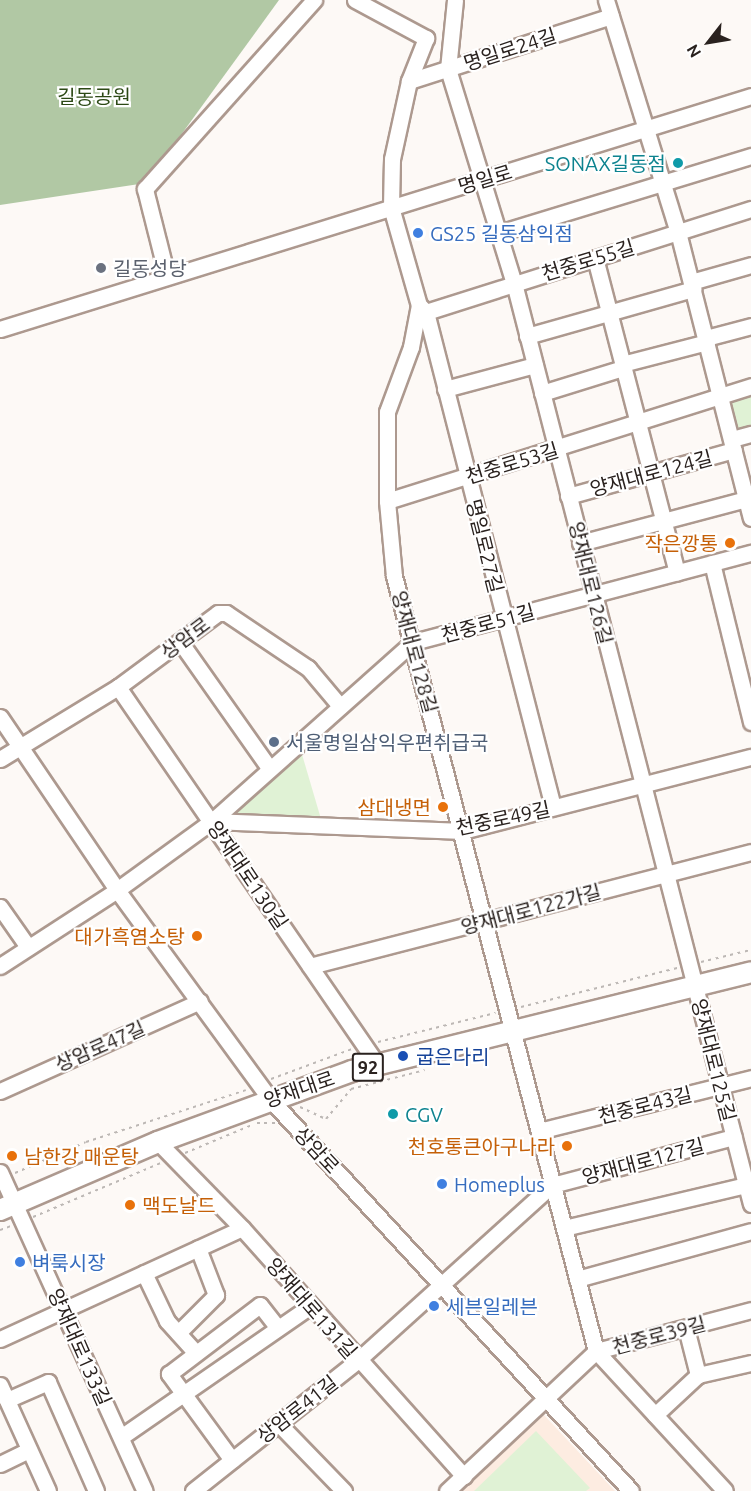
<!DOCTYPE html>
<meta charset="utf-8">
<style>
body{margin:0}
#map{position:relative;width:751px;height:1491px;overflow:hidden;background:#fdf9f6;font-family:Ubuntu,"Noto Sans KR",sans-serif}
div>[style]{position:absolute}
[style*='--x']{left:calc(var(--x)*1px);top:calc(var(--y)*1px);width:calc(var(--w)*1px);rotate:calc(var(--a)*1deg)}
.education>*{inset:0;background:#fdece1}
.green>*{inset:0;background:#e0f2d5}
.forest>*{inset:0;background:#b1c8a4}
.path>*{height:2px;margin-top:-1px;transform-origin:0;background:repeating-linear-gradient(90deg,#bdb8b5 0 3px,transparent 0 7.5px)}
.roads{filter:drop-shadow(2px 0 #ad998f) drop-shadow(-2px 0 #ad998f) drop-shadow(0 2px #ad998f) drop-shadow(0 -2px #ad998f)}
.minor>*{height:15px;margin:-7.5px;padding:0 7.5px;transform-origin:7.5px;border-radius:7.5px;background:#fff}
.major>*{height:20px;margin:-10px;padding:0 10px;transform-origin:10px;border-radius:10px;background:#fff}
.dots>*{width:16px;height:16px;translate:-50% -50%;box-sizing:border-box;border:3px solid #fff;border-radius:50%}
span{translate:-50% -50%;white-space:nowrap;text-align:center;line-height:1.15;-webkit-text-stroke:4.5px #fff;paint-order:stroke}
.shield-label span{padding:2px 4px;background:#fff;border:2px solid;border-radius:4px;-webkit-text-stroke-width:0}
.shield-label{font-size:18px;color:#2a221f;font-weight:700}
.street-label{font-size:20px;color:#2a221f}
.park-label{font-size:20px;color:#2c4915}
.culture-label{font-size:20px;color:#0d838f}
.right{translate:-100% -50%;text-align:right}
.left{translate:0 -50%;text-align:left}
.shop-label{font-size:20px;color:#366cbe}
.worship-label{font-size:20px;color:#5b616d}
.food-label{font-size:20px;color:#c56008}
.service-label{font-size:20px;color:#4e5e75}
.transit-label{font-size:20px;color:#164399}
.north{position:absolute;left:679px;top:12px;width:60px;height:60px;-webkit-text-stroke:4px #fff;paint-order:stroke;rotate:239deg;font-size:16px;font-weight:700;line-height:24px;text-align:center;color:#2a221f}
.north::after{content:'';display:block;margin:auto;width:21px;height:27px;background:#2a221f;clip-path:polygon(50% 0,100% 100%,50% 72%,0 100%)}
</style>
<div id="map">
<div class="education">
<i style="clip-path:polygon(543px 1414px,615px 1491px,462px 1491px)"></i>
</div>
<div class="green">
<i style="clip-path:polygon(751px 393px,751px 430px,734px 434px,729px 401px)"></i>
<i style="clip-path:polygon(301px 751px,321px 819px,226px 817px)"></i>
<i style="clip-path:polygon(536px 1431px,590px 1488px,586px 1491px,474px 1491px)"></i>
</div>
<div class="forest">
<i style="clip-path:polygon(0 0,279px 0,146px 183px,0 205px)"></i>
</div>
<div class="path">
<i style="--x:701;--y:962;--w:51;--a:-13.5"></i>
<i style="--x:521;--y:1007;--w:162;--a:-14"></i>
<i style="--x:378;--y:1042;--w:121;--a:-13.9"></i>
<i style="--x:271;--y:1079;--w:86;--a:-20.3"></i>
<i style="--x:300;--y:1107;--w:29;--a:25"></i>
<i style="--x:326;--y:1119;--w:39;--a:-50"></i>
<i style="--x:351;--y:1089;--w:76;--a:-14.4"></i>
<i style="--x:257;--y:1123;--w:18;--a:0"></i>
<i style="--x:185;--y:1153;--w:73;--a:-22.7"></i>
<i style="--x:15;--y:1173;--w:77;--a:-23.6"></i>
<i style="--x:86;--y:1142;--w:168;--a:-18"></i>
<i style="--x:33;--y:1217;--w:139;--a:-22.9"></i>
<i style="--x:0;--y:1230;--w:12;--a:-20"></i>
</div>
<div class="roads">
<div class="minor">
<i style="--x:355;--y:0;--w:81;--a:28.2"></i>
<i style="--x:426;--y:38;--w:46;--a:111.6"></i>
<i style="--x:409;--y:81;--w:80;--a:102.3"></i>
<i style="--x:392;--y:159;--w:48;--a:91.2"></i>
<i style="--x:391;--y:207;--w:102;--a:74.1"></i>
<i style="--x:419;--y:305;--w:10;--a:45"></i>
<i style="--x:426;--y:312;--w:511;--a:75.61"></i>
<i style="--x:455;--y:0;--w:69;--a:95.8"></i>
<i style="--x:448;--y:69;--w:224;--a:72.9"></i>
<i style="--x:514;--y:283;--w:951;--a:75.57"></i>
<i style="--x:606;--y:0;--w:243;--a:72.8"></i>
<i style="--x:678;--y:232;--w:295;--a:75.7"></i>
<i style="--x:409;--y:81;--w:212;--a:-17.8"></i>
<i style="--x:499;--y:233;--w:264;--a:-17"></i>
<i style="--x:595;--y:258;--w:325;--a:75.4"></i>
<i style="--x:167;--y:276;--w:90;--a:-104.2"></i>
<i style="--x:145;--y:189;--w:254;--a:-48.2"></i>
<i style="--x:691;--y:282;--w:62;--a:-15.8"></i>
<i style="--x:419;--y:305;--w:43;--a:100.8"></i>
<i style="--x:411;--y:347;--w:69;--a:110.3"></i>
<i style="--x:387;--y:412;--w:89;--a:90"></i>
<i style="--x:387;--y:501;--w:75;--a:84.7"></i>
<i style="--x:394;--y:576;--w:801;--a:75.39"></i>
<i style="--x:596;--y:1351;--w:190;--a:47.3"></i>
<i style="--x:426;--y:312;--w:341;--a:-17.6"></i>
<i style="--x:0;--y:329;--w:786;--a:-17.24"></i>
<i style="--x:527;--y:336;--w:173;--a:-15.8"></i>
<i style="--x:706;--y:338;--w:47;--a:-14.9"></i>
<i style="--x:622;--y:364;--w:88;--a:-14.5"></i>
<i style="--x:445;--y:389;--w:93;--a:-14.9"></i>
<i style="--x:542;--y:393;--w:85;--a:-17.2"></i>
<i style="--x:732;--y:439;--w:20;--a:-15"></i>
<i style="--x:568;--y:496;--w:172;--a:-15.5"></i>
<i style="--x:387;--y:501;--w:382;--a:-17.5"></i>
<i style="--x:580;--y:543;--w:172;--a:-14.8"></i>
<i style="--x:712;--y:563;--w:164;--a:76.2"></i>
<i style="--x:181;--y:643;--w:154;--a:54.8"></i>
<i style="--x:118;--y:687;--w:457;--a:55.5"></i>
<i style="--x:0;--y:717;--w:209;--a:55.9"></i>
<i style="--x:117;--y:890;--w:258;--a:53.8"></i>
<i style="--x:269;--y:1098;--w:534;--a:47.35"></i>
<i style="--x:0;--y:759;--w:138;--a:-31.4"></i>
<i style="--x:118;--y:687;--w:124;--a:-36.5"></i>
<i style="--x:218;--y:613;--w:8;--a:0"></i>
<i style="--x:226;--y:613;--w:99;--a:33.9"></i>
<i style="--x:308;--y:668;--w:50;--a:49.9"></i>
<i style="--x:212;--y:821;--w:250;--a:2.3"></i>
<i style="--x:462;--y:831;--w:298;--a:-14.4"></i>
<i style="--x:0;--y:907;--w:49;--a:55"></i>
<i style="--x:0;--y:966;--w:140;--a:-33"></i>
<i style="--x:117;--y:890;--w:117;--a:-36"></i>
<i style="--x:212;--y:821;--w:269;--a:-41.7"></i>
<i style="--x:413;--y:642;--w:350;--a:-14.8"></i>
<i style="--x:310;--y:966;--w:455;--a:-14.5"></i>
<i style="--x:0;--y:1091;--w:219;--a:-24.2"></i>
<i style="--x:539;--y:1131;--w:219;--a:-14"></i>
<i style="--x:158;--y:1142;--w:120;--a:45.7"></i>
<i style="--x:242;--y:1228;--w:333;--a:48.2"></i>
<i style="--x:0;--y:1172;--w:350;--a:65.6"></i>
<i style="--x:564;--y:1228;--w:187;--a:-13.3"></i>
<i style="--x:144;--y:1273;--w:53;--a:64.4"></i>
<i style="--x:167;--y:1321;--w:43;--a:47.8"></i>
<i style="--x:577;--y:1279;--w:180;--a:-15.4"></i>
<i style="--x:686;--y:1328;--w:49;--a:75.7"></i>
<i style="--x:178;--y:1333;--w:54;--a:-45"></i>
<i style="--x:216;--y:1295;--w:50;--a:-111"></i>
<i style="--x:0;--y:1339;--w:266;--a:-24.6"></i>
<i style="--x:0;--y:1385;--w:116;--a:65.6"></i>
<i style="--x:7;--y:1400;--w:45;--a:-23.7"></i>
<i style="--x:48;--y:1382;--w:119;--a:66.2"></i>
<i style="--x:655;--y:1415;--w:59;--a:-42.9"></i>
<i style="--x:698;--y:1375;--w:54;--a:-12.8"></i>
<i style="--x:278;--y:1423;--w:95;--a:45.9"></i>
<i style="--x:121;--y:1437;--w:230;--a:-34.7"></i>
<i style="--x:232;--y:1460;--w:107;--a:-126.2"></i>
<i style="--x:169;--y:1374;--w:114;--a:-37.2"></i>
<i style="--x:260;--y:1305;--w:29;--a:52"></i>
<i style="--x:0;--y:1464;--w:32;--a:-26"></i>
<i style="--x:193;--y:1491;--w:211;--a:-38.4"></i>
<i style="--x:358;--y:1360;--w:261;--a:-42.1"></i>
<i style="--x:552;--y:1185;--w:188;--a:-14.8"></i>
<i style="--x:447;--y:1491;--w:204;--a:-43.2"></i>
<i style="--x:596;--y:1351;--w:160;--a:-14.8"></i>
</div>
<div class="major">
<i style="--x:0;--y:1210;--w:172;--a:-23.3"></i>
<i style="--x:158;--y:1142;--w:207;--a:-20.1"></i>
<i style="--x:352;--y:1071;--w:411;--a:-13.9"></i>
</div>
</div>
<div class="dots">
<i style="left:678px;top:163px;background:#0f9aa8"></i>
<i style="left:418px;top:233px;background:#3f7fe0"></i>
<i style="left:101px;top:268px;background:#6b7280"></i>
<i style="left:730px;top:543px;background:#e8710a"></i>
<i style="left:274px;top:742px;background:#5c6f8a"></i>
<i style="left:443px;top:807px;background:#e8710a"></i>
<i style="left:197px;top:936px;background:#e8710a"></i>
<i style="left:403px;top:1056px;background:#1a4fb4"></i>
<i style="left:393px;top:1114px;background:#0f9aa8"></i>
<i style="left:567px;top:1146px;background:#e8710a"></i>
<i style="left:12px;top:1156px;background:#e8710a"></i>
<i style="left:442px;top:1184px;background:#3f7fe0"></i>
<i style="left:130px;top:1205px;background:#e8710a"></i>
<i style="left:20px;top:1262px;background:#3f7fe0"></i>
<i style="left:434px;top:1306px;background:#3f7fe0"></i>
</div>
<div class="shield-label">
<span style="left:368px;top:1067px">92</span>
</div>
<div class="street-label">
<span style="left:510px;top:49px;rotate:-18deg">명일로24길</span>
<span style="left:485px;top:179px;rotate:-17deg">명일로</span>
<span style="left:588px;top:260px;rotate:-17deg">천중로55길</span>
<span style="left:512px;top:463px;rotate:-17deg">천중로53길</span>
<span style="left:651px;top:473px;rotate:-15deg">양재대로124길</span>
<span style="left:485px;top:546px;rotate:76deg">명일로27길</span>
<span style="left:591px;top:583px;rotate:76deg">양재대로126길</span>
<span style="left:488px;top:623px;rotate:-15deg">천중로51길</span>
<span style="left:185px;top:638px;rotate:-37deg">상암로</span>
<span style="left:415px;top:652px;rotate:75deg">양재대로128길</span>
<span style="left:503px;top:818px;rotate:-12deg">천중로49길</span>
<span style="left:248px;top:875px;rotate:56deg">양재대로130길</span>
<span style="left:531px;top:909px;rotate:-15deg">양재대로122가길</span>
<span style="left:100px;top:1046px;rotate:-24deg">상암로47길</span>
<span style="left:714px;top:1060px;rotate:76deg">양재대로125길</span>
<span style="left:299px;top:1089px;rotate:-19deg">양재대로</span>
<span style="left:645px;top:1105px;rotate:-14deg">천중로43길</span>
<span style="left:317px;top:1150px;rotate:47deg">상암로</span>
<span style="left:643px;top:1161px;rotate:-15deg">양재대로127길</span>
<span style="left:312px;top:1308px;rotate:49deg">양재대로131길</span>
<span style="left:659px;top:1335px;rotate:-15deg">천중로39길</span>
<span style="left:80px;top:1347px;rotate:66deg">양재대로133길</span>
<span style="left:297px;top:1409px;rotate:-38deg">상암로41길</span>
</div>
<div class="park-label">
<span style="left:94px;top:96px">길동공원</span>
</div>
<div class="culture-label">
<span class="right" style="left:666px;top:163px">SONAX길동점</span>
<span class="left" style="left:405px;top:1114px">CGV</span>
</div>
<div class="shop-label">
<span class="left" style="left:430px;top:233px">GS25 길동삼익점</span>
<span class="left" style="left:454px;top:1184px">Homeplus</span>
<span class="left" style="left:32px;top:1262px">벼룩시장</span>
<span class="left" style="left:446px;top:1306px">세븐일레븐</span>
</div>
<div class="worship-label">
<span class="left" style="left:113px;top:268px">길동성당</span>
</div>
<div class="food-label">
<span class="right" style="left:718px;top:543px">작은깡통</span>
<span class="right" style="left:431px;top:807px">삼대냉면</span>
<span class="right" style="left:185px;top:936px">대가흑염소탕</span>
<span class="right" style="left:555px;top:1146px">천호통큰아구나라</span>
<span class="left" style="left:24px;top:1156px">남한강 매운탕</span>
<span class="left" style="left:142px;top:1205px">맥도날드</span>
</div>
<div class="service-label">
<span class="left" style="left:286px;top:742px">서울명일삼익우편취급국</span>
</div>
<div class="transit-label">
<span class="left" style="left:416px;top:1056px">굽은다리</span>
</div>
<div class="north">N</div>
</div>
